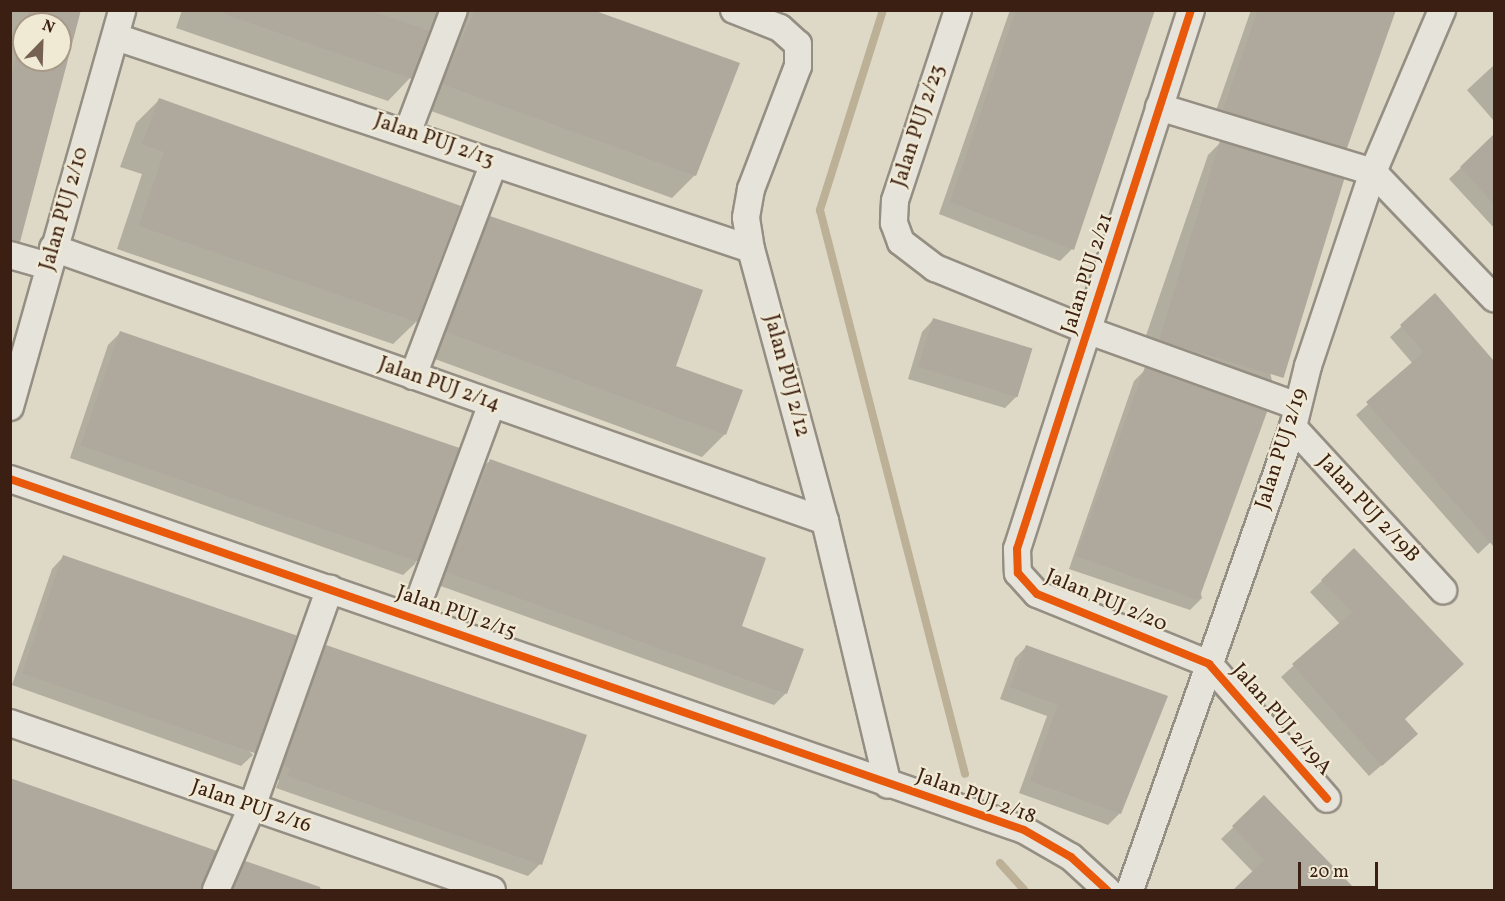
<!DOCTYPE html>
<style>
body{margin:0}
#map{position:relative;width:1505px;height:901px;overflow:hidden;background:#ded9c7;font-family:Vollkorn,serif}
div>[style]{position:absolute}
[style*='--x']{left:calc(var(--x)*1px);top:calc(var(--y)*1px);width:calc(var(--w)*1px);rotate:calc(var(--a)*1deg)}
.shadow>*{inset:0;background:#0003}
.stream>*{height:8px;margin:-4px;padding:0 4px;transform-origin:4px;border-radius:4px;background:#bcb097}
.building>*{inset:0;background:#aea99c;transform-origin:0 0}
.roads{filter:drop-shadow(2px 0 #958e83) drop-shadow(-2px 0 #958e83) drop-shadow(0 2px #958e83) drop-shadow(0 -2px #958e83)}
.minor>*{height:26px;margin:-13px;padding:0 13px;transform-origin:13px;border-radius:13px;background:#e6e3da}
.cycleway>*{height:8px;margin:-4px;padding:0 4px;transform-origin:4px;border-radius:4px;background:#e8590c}
span{translate:-50% -50%;white-space:nowrap;text-align:center;line-height:1.15;-webkit-text-stroke:4.5px #f0ead4;paint-order:stroke}
.street-label{font-size:21px;color:#3c1f13}
.frame{position:absolute;inset:0;border:12px solid #3c1f13;pointer-events:none}
.north{position:absolute;left:12px;top:12px;width:60px;height:60px;box-sizing:border-box;background:#f0ead4;border:2px solid #a89987;border-radius:50%;rotate:23deg;font-size:16px;font-weight:700;line-height:24px;text-align:center;color:#3c1f13}
.north::after{content:'';display:block;margin:auto;width:21px;height:27px;background:#756052;clip-path:polygon(50% 0,100% 100%,50% 72%,0 100%)}
.scale{position:absolute;left:1298px;top:862px;width:80px;height:27px;box-sizing:border-box;border:3px solid #3c1f13;border-top:0;padding-left:8px;font-size:18px;line-height:21px;white-space:nowrap;color:#3c1f13;-webkit-text-stroke:4px #f0ead4;paint-order:stroke}
</style>
<div id="map">
<div class="shadow">
<i style="clip-path:polygon(evenodd,10px 10px,80px 10px,19px 242px,10px 250px,10px 10px,24px 24px,60px 24px,60px 60px,24px 60px,24px 24px)"></i>
<i style="clip-path:polygon(182px 10px,586px 10px,695px 175px,672px 198px,420px 107px,444px 24px,435px 18px,410px 78px,388px 101px,176px 28px)"></i>
<i style="clip-path:polygon(1010px 10px,1154px 10px,1072px 249px,1060px 261px,939px 214px)"></i>
<i style="clip-path:polygon(1251px 10px,1394px 10px,1346px 148px,1334px 160px,1212px 122px)"></i>
<i style="clip-path:polygon(1494px 65px,1494px 121px,1467px 90px)"></i>
<i style="clip-path:polygon(159px 100px,416px 322px,393px 344px,117px 249px,142px 174px,120px 167px,136px 123px)"></i>
<i style="clip-path:polygon(1494px 136px,1494px 228px,1449px 179px)"></i>
<i style="clip-path:polygon(1220px 143px,1272px 381px,1261px 393px,1141px 350px,1208px 155px)"></i>
<i style="clip-path:polygon(490px 218px,674px 366px,741px 391px,724px 435px,702px 457px,424px 355px,467px 241px)"></i>
<i style="clip-path:polygon(1435px 296px,1494px 363px,1494px 539px,1478px 554px,1356px 415px,1413px 364px,1390px 337px)"></i>
<i style="clip-path:polygon(933px 320px,1017px 396px,1005px 408px,908px 379px,922px 332px)"></i>
<i style="clip-path:polygon(120px 333px,457px 451px,415px 564px,403px 575px,70px 458px,108px 345px)"></i>
<i style="clip-path:polygon(1146px 369px,1202px 598px,1190px 610px,1069px 569px,1134px 381px)"></i>
<i style="clip-path:polygon(488px 462px,764px 558px,740px 627px,786px 693px,774px 705px,435px 584px,476px 474px)"></i>
<i style="clip-path:polygon(1354px 550px,1404px 719px,1405px 745px,1369px 776px,1281px 677px,1340px 624px,1310px 592px)"></i>
<i style="clip-path:polygon(63px 557px,253px 755px,241px 766px,12px 685px,52px 569px)"></i>
<i style="clip-path:polygon(326px 646px,540px 864px,528px 876px,276px 788px,279px 780px,272px 777px,314px 658px)"></i>
<i style="clip-path:polygon(1027px 646px,1120px 813px,1108px 825px,1019px 793px,1047px 716px,1000px 699px,1015px 658px)"></i>
<i style="clip-path:polygon(1264px 798px,1347px 882px,1253px 872px,1221px 839px)"></i>
<i style="clip-path:polygon(245px 863px,325px 890px,226px 890px)"></i>
</div>
<div class="stream">
<i style="--x:883;--y:10;--w:210;--a:107.5"></i>
<i style="--x:820;--y:210;--w:582;--a:75.58"></i>
<i style="--x:1000;--y:863;--w:36;--a:48"></i>
</div>
<div class="building">
<i style="clip-path:polygon(29px 10px,81px 10px,20px 242px,10px 240px,10px 80px,24px 28px,24px 60px,60px 60px,60px 24px,25px 24px)"></i>
<i style="clip-path:polygon(224px 10px,369px 10px,430px 31px,412px 79px,224px 14px)"></i>
<i style="clip-path:polygon(475px 10px,593px 10px,740px 63px,696px 176px,442px 84px)"></i>
<i style="clip-path:polygon(1016px 10px,1155px 10px,1074px 250px,950px 202px)"></i>
<i style="clip-path:polygon(1258px 10px,1396px 10px,1347px 148px,1223px 110px)"></i>
<i style="clip-path:polygon(159px 98px,461px 206px,417px 322px,139px 226px,164px 152px,142px 144px)"></i>
<i style="clip-path:polygon(1494px 134px,1494px 204px,1460px 167px)"></i>
<i style="left:1220px;top:141px;width:130px;height:208px;rotate:17deg"></i>
<i style="clip-path:polygon(490px 216px,703px 290px,676px 366px,743px 390px,726px 435px,446px 332px)"></i>
<i style="clip-path:polygon(1435px 293px,1494px 361px,1494px 547px,1366px 402px,1424px 352px,1400px 325px)"></i>
<i style="left:933px;top:318px;width:104px;height:51px;rotate:17deg"></i>
<i style="left:120px;top:331px;width:359px;height:121px;rotate:19deg"></i>
<i style="left:1145px;top:367px;width:130px;height:201px;rotate:20deg"></i>
<i style="clip-path:polygon(490px 459px,766px 558px,742px 626px,804px 649px,787px 694px,446px 572px)"></i>
<i style="clip-path:polygon(1354px 548px,1464px 664px,1405px 719px,1418px 734px,1382px 766px,1292px 664px,1352px 612px,1321px 580px)"></i>
<i style="left:63px;top:555px;width:247px;height:125px;rotate:19deg"></i>
<i style="clip-path:polygon(326px 645px,587px 735px,542px 865px,287px 776px,290px 768px,283px 765px)"></i>
<i style="clip-path:polygon(1026px 645px,1168px 696px,1121px 814px,1030px 781px,1058px 705px,1010px 687px)"></i>
<i style="clip-path:polygon(10px 778px,217px 851px,201px 891px,10px 891px)"></i>
<i style="clip-path:polygon(1264px 795px,1357px 891px,1232px 891px,1264px 860px,1232px 826px)"></i>
<i style="clip-path:polygon(245px 861px,320px 887px,320px 891px,232px 891px)"></i>
</div>
<div class="roads">
<div class="minor">
<i style="--x:734;--y:10;--w:49;--a:21.4"></i>
<i style="--x:780;--y:28;--w:24;--a:42"></i>
<i style="--x:798;--y:44;--w:22;--a:90"></i>
<i style="--x:798;--y:66;--w:132;--a:110.9"></i>
<i style="--x:751;--y:189;--w:29;--a:100"></i>
<i style="--x:746;--y:218;--w:31;--a:81"></i>
<i style="--x:751;--y:249;--w:282;--a:74.8"></i>
<i style="--x:825;--y:521;--w:271;--a:76.6"></i>
<i style="--x:958;--y:10;--w:201;--a:108.3"></i>
<i style="--x:895;--y:201;--w:22;--a:93"></i>
<i style="--x:894;--y:223;--w:20;--a:70"></i>
<i style="--x:901;--y:242;--w:43;--a:37.4"></i>
<i style="--x:935;--y:268;--w:166;--a:22.2"></i>
<i style="--x:1089;--y:331;--w:221;--a:19.8"></i>
<i style="--x:1191;--y:10;--w:566;--a:107.89"></i>
<i style="--x:1017;--y:549;--w:24;--a:88"></i>
<i style="--x:1018;--y:573;--w:28;--a:48"></i>
<i style="--x:1037;--y:594;--w:186;--a:22.1"></i>
<i style="--x:1209;--y:664;--w:179;--a:48.8"></i>
<i style="--x:116;--y:37;--w:669;--a:18.46"></i>
<i style="--x:1159;--y:107;--w:224;--a:16.9"></i>
<i style="--x:1373;--y:172;--w:175;--a:46.2"></i>
<i style="--x:408;--y:131;--w:129;--a:-69.2"></i>
<i style="--x:53;--y:248;--w:819;--a:19.47"></i>
<i style="--x:10;--y:255;--w:40;--a:16"></i>
<i style="--x:413;--y:376;--w:228;--a:-69.2"></i>
<i style="--x:10;--y:407;--w:412;--a:-74.2"></i>
<i style="--x:1293;--y:427;--w:222;--a:47.4"></i>
<i style="--x:10;--y:479;--w:1073;--a:19.09"></i>
<i style="--x:1024;--y:830;--w:54;--a:29.9"></i>
<i style="--x:1071;--y:857;--w:49;--a:42.5"></i>
<i style="--x:413;--y:617;--w:227;--a:-69.7"></i>
<i style="--x:10;--y:723;--w:510;--a:19.11"></i>
<i style="--x:216;--y:890;--w:90;--a:-66.6"></i>
<i style="--x:252;--y:807;--w:232;--a:-70.4"></i>
<i style="--x:1130;--y:890;--w:491;--a:-70.6"></i>
<i style="--x:1293;--y:427;--w:63;--a:-76.2"></i>
<i style="--x:1308;--y:366;--w:205;--a:-71.5"></i>
<i style="--x:1373;--y:172;--w:176;--a:-66.9"></i>
</div>
</div>
<div class="cycleway">
<i style="--x:1191;--y:10;--w:566;--a:107.89"></i>
<i style="--x:1017;--y:549;--w:24;--a:88"></i>
<i style="--x:1018;--y:573;--w:28;--a:48"></i>
<i style="--x:1037;--y:594;--w:186;--a:22.1"></i>
<i style="--x:1209;--y:664;--w:179;--a:48.8"></i>
<i style="--x:10;--y:479;--w:1073;--a:19.09"></i>
<i style="--x:1024;--y:830;--w:54;--a:29.9"></i>
<i style="--x:1071;--y:857;--w:49;--a:42.5"></i>
</div>
<div class="street-label">
<span style="left:919px;top:126px;rotate:-72deg">Jalan PUJ 2/23</span>
<span style="left:434px;top:141px;rotate:19deg">Jalan PUJ 2/13</span>
<span style="left:65px;top:209px;rotate:-74deg">Jalan PUJ 2/10</span>
<span style="left:1088px;top:274px;rotate:-72deg">Jalan PUJ 2/21</span>
<span style="left:786px;top:376px;rotate:75deg">Jalan PUJ 2/12</span>
<span style="left:439px;top:385px;rotate:19deg">Jalan PUJ 2/14</span>
<span style="left:1282px;top:449px;rotate:-72deg">Jalan PUJ 2/19</span>
<span style="left:1368px;top:509px;rotate:47deg">Jalan PUJ 2/19B</span>
<span style="left:1106px;top:601px;rotate:23deg">Jalan PUJ 2/20</span>
<span style="left:456px;top:613px;rotate:19deg">Jalan PUJ 2/15</span>
<span style="left:1281px;top:720px;rotate:49deg">Jalan PUJ 2/19A</span>
<span style="left:976px;top:797px;rotate:20deg">Jalan PUJ 2/18</span>
<span style="left:251px;top:807px;rotate:19deg">Jalan PUJ 2/16</span>
</div>
<div class="frame"></div>
<div class="north">N</div>
<div class="scale">20 m</div>
</div>
